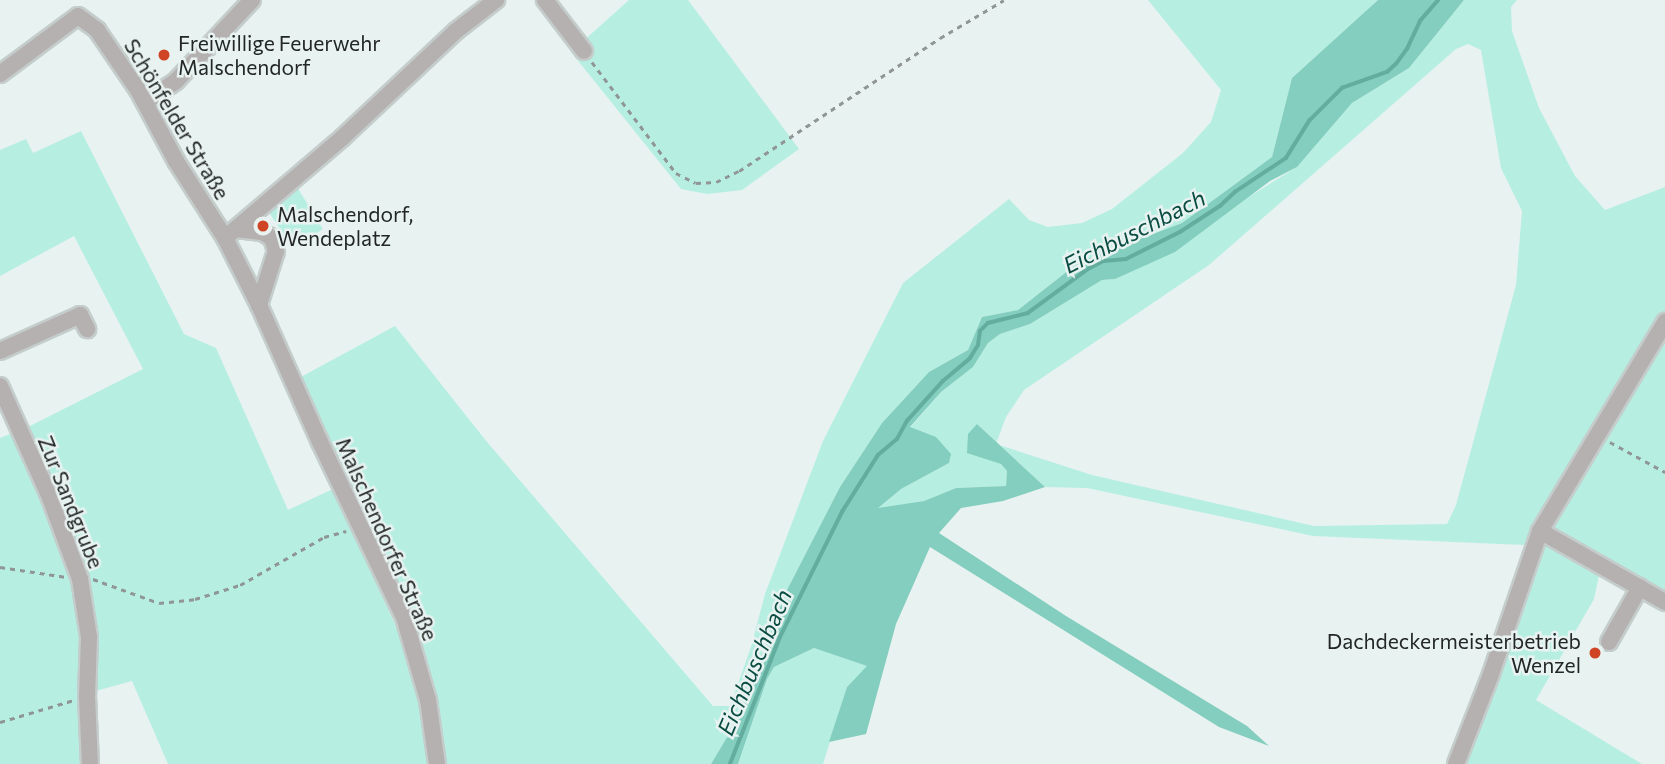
<!DOCTYPE html>
<meta charset="utf-8">
<style>
body{margin:0}
#map{position:relative;width:1665px;height:764px;overflow:hidden;background:#e8f2f0;font-family:Commissioner,sans-serif}
div>[style]{position:absolute}
[style*='--x']{left:calc(var(--x)*1px);top:calc(var(--y)*1px);width:calc(var(--w)*1px);rotate:calc(var(--a)*1deg)}
.green>*{inset:0;background:#b6efe2}
.forest>*{inset:0;background:#83cebe}
.stream>*{height:3.5px;margin:-1.75px;padding:0 1.75px;transform-origin:1.75px;border-radius:1.75px;background:#63ad9f}
.path>*{height:2.5px;margin-top:-1.25px;transform-origin:0;background:repeating-linear-gradient(90deg,#8f9695 0 5px,transparent 0 10px)}
.roads{filter:drop-shadow(2px 0 #c4cdcb) drop-shadow(-2px 0 #c4cdcb) drop-shadow(0 2px #c4cdcb) drop-shadow(0 -2px #c4cdcb)}
.minor>*{height:16px;margin:-8px;padding:0 8px;transform-origin:8px;border-radius:8px;background:#b5b1b0}
.dots>*{width:19px;height:19px;translate:-50% -50%;box-sizing:border-box;border:4px solid #e8f2f0;border-radius:50%}
span{translate:-50% -50%;white-space:nowrap;text-align:center;line-height:1.15;-webkit-text-stroke:5px #e8f2f0;paint-order:stroke}
.poi-label{font-size:21px;color:#222625}
.left{translate:0 -50%;text-align:left}
.right{translate:-100% -50%;text-align:right}
.street-label{font-size:21px;color:#222625}
.water-label{font-size:23px;color:#094c42;font-style:italic}
</style>
<div id="map">
<div class="green">
<i style="clip-path:polygon(629px 0,688px 0,799px 149px,742px 190px,707px 194px,681px 189px,571px 52px)"></i>
<i style="clip-path:polygon(1148px 0,1378px 0,1292px 78px,1272px 157px,1182px 223px,1079px 262px,1018px 310px,982px 317px,968px 350px,929px 372px,882px 423px,840px 487px,787px 590px,735px 724px,711px 764px,445px 764px,444px 741px,425px 651px,385px 551px,299px 378px,395px 326px,487px 442px,713px 706px,730px 706px,751px 647px,765px 594px,823px 441px,903px 283px,1009px 199px,1029px 220px,1048px 227px,1082px 223px,1112px 209px,1183px 153px,1211px 122px,1221px 90px)"></i>
<i style="clip-path:polygon(evenodd,1464px 0,1517px 0,1511px 7px,1512px 31px,1539px 108px,1575px 176px,1605px 210px,1665px 187px,1665px 315px,1524px 545px,1313px 536px,1087px 488px,1045px 487px,977px 424px,983px 456px,1001px 464px,1007px 471px,1006px 486px,956px 488px,924px 501px,876px 509px,901px 489px,949px 463px,910px 428px,941px 392px,973px 367px,988px 343px,1000px 334px,1030px 324px,1102px 280px,1115px 279px,1297px 167px,1352px 103px,1409px 68px,1464px 0,1468px 44px,1481px 50px,1501px 168px,1522px 211px,1516px 285px,1456px 505px,1447px 524px,1314px 526px,1092px 475px,996px 444px,1006px 417px,1024px 390px,1209px 265px,1456px 49px,1468px 44px)"></i>
<i style="clip-path:polygon(81px 131px,184px 334px,216px 348px,288px 510px,333px 489px,410px 657px,430px 764px,168px 764px,132px 681px,92px 692px,94px 631px,24px 429px,143px 369px,74px 236px,0 276px,0 150px,26px 139px,33px 153px)"></i>
<i style="clip-path:polygon(297px 187px,323px 229px,293px 248px,268px 211px)"></i>
<i style="clip-path:polygon(1665px 322px,1665px 601px,1601px 566px,1594px 599px,1536px 700px,1642px 764px,1458px 764px,1540px 531px)"></i>
<i style="clip-path:polygon(15px 432px,71px 564px,84px 622px,86px 764px,0 764px,0 438px)"></i>
<i style="clip-path:polygon(814px 648px,868px 666px,847px 687px,823px 764px,738px 764px,767px 679px,774px 667px)"></i>
</div>
<div class="forest">
<i style="clip-path:polygon(1378px 0,1464px 0,1409px 68px,1352px 103px,1297px 167px,1270px 181px,1175px 252px,1115px 279px,1102px 280px,1030px 324px,1000px 334px,988px 343px,973px 367px,941px 392px,910px 427px,936px 437px,951px 454px,949px 463px,901px 489px,878px 508px,924px 501px,956px 488px,1006px 486px,1007px 471px,1001px 464px,967px 453px,968px 434px,977px 424px,1045px 487px,1003px 501px,961px 508px,939px 533px,1066px 616px,1247px 726px,1269px 746px,1219px 727px,930px 547px,896px 624px,866px 734px,829px 742px,847px 687px,867px 666px,814px 648px,774px 667px,767px 679px,738px 764px,711px 764px,735px 724px,787px 590px,840px 487px,882px 423px,929px 372px,968px 350px,982px 317px,1018px 310px,1079px 262px,1182px 223px,1272px 157px,1292px 78px)"></i>
</div>
<div class="stream">
<i style="--x:730;--y:764;--w:136;--a:-68.5"></i>
<i style="--x:780;--y:637;--w:140;--a:-63.6"></i>
<i style="--x:842;--y:512;--w:67;--a:-57.7"></i>
<i style="--x:878;--y:455;--w:25;--a:-40"></i>
<i style="--x:897;--y:439;--w:21;--a:-61"></i>
<i style="--x:907;--y:421;--w:54;--a:-48"></i>
<i style="--x:943;--y:381;--w:35;--a:-40"></i>
<i style="--x:970;--y:358;--w:15;--a:-58"></i>
<i style="--x:978;--y:345;--w:14;--a:-82"></i>
<i style="--x:980;--y:331;--w:11;--a:-45"></i>
<i style="--x:988;--y:323;--w:41;--a:-14"></i>
<i style="--x:1028;--y:313;--w:74;--a:-36.3"></i>
<i style="--x:1088;--y:269;--w:18;--a:-27"></i>
<i style="--x:1104;--y:261;--w:22;--a:-5"></i>
<i style="--x:1126;--y:259;--w:60;--a:-26.6"></i>
<i style="--x:1180;--y:232;--w:48;--a:-33"></i>
<i style="--x:1220;--y:206;--w:21;--a:-43"></i>
<i style="--x:1235;--y:192;--w:61;--a:-33.7"></i>
<i style="--x:1286;--y:158;--w:44;--a:-58.1"></i>
<i style="--x:1309;--y:121;--w:47;--a:-45"></i>
<i style="--x:1342;--y:88;--w:48;--a:-19.6"></i>
<i style="--x:1387;--y:72;--w:12;--a:-42"></i>
<i style="--x:1396;--y:64;--w:19;--a:-54"></i>
<i style="--x:1407;--y:49;--w:31;--a:-65"></i>
<i style="--x:1420;--y:21;--w:28;--a:-49"></i>
</div>
<div class="path">
<i style="--x:592;--y:62;--w:139;--a:52.9"></i>
<i style="--x:676;--y:173;--w:22;--a:27"></i>
<i style="--x:696;--y:183;--w:20;--a:-3"></i>
<i style="--x:716;--y:182;--w:25;--a:-26"></i>
<i style="--x:739;--y:171;--w:241;--a:-33.5"></i>
<i style="--x:940;--y:38;--w:74;--a:-30.7"></i>
<i style="--x:1610;--y:442;--w:63;--a:28.6"></i>
<i style="--x:0;--y:567;--w:67;--a:8.6"></i>
<i style="--x:93;--y:579;--w:70;--a:20"></i>
<i style="--x:159;--y:603;--w:36;--a:-6"></i>
<i style="--x:195;--y:599;--w:47;--a:-17.3"></i>
<i style="--x:240;--y:585;--w:97;--a:-29.7"></i>
<i style="--x:324;--y:537;--w:23;--a:-15"></i>
<i style="--x:0;--y:722;--w:77;--a:-16.6"></i>
</div>
<div class="roads">
<div class="minor">
<i style="--x:545;--y:0;--w:64;--a:52.6"></i>
<i style="--x:78;--y:16;--w:24;--a:36"></i>
<i style="--x:97;--y:30;--w:73;--a:55.7"></i>
<i style="--x:138;--y:90;--w:81;--a:61.8"></i>
<i style="--x:176;--y:161;--w:91;--a:57.5"></i>
<i style="--x:225;--y:238;--w:75;--a:63.1"></i>
<i style="--x:259;--y:305;--w:150;--a:66"></i>
<i style="--x:320;--y:442;--w:194;--a:64.4"></i>
<i style="--x:404;--y:617;--w:86;--a:73.9"></i>
<i style="--x:428;--y:700;--w:65;--a:82"></i>
<i style="--x:0;--y:74;--w:97;--a:-36.6"></i>
<i style="--x:145;--y:102;--w:37;--a:-34"></i>
<i style="--x:176;--y:81;--w:111;--a:-46.8"></i>
<i style="--x:236;--y:229;--w:26;--a:7"></i>
<i style="--x:262;--y:232;--w:12;--a:31"></i>
<i style="--x:272;--y:238;--w:14;--a:73"></i>
<i style="--x:276;--y:251;--w:57;--a:107.5"></i>
<i style="--x:225;--y:238;--w:154;--a:-40.5"></i>
<i style="--x:342;--y:138;--w:156;--a:-43.2"></i>
<i style="--x:456;--y:31;--w:51;--a:-37.8"></i>
<i style="--x:0;--y:351;--w:88;--a:-24.2"></i>
<i style="--x:80;--y:315;--w:16;--a:63"></i>
<i style="--x:0;--y:386;--w:123;--a:65.9"></i>
<i style="--x:50;--y:498;--w:86;--a:69.7"></i>
<i style="--x:80;--y:579;--w:59;--a:81.2"></i>
<i style="--x:89;--y:637;--w:59;--a:91.9"></i>
<i style="--x:87;--y:696;--w:68;--a:87.5"></i>
<i style="--x:1540;--y:531;--w:144;--a:29.6"></i>
<i style="--x:1609;--y:642;--w:63;--a:-60.6"></i>
<i style="--x:1456;--y:764;--w:97;--a:-68.7"></i>
<i style="--x:1491;--y:674;--w:151;--a:-71.1"></i>
<i style="--x:1540;--y:531;--w:244;--a:-59.1"></i>
</div>
</div>
<div class="dots">
<i style="left:164px;top:55px;background:#ce4424"></i>
<i style="left:263px;top:226px;background:#ce4424"></i>
<i style="left:1595px;top:653px;background:#ce4424"></i>
</div>
<div class="poi-label">
<span class="left" style="left:178px;top:55px">Freiwillige Feuerwehr<br>Malschendorf</span>
<span class="left" style="left:277px;top:226px">Malschendorf,<br>Wendeplatz</span>
<span class="right" style="left:1581px;top:653px">Dachdeckermeisterbetrieb<br>Wenzel</span>
</div>
<div class="street-label">
<span style="left:177px;top:119px;rotate:59deg">Schönfelder Straße</span>
<span style="left:71px;top:502px;rotate:68deg">Zur Sandgrube</span>
<span style="left:387px;top:539px;rotate:66deg">Malschendorfer Straße</span>
</div>
<div class="water-label">
<span style="left:1134px;top:231px;rotate:-27deg">Eichbuschbach</span>
<span style="left:754px;top:662px;rotate:-67deg">Eichbuschbach</span>
</div>
</div>
